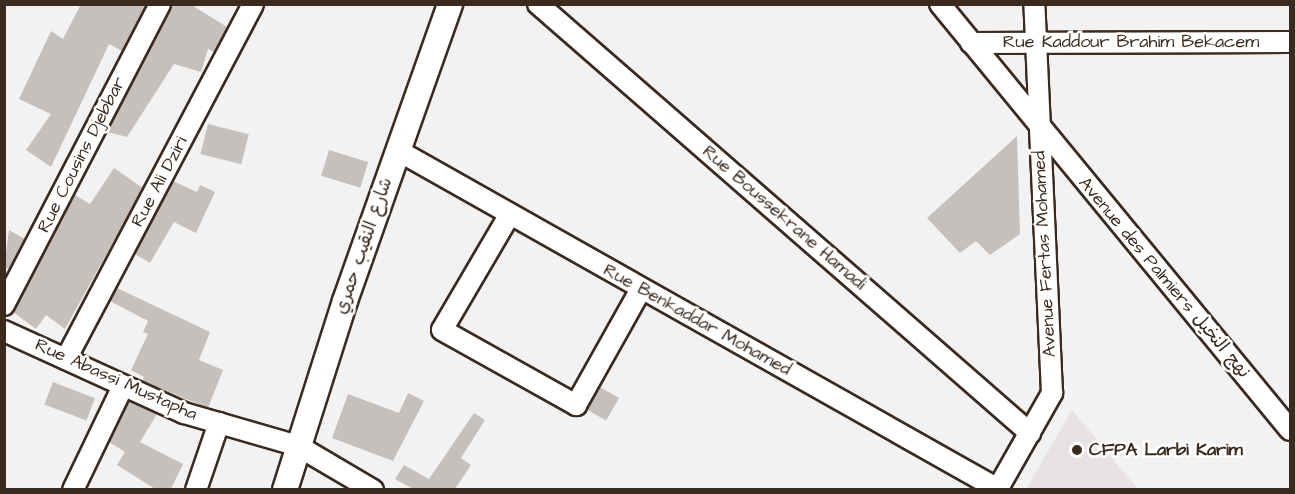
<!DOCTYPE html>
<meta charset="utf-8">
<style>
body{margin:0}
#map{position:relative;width:1295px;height:494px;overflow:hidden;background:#f3f2f2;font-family:"Architects Daughter","Playpen Sans Arabic",sans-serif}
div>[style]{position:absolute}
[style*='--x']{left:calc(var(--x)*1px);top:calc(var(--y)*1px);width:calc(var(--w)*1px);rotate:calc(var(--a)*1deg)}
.built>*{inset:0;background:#e6e3e2}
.building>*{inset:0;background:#c6c0bd;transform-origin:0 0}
.roads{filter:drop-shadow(2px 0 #3b2a1e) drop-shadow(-2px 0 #3b2a1e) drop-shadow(0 2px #3b2a1e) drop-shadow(0 -2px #3b2a1e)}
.minor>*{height:20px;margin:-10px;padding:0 10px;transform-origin:10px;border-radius:10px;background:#fff}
.major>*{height:24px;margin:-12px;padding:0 12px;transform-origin:12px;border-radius:12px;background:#fff}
.dots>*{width:16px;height:16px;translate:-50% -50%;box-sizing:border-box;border:3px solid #fff;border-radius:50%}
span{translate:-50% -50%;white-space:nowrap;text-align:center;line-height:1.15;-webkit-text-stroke:5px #fff;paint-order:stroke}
.street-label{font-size:18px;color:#3b2a1e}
.poi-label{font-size:18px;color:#3b2a1e;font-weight:700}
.left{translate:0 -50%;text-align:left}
.frame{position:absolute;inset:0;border:6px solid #3b2a1e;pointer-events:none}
</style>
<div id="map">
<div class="built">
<i style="clip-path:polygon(1072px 410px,1138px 489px,1026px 489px)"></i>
</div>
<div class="building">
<i style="clip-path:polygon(81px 4px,146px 4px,122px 51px,109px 44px,51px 167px,26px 150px,51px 114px,19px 99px,51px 31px,63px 39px)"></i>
<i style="clip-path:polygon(172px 4px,190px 4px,227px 27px,214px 52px,208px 49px,201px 72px,174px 64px,127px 137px,107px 132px)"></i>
<i style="left:208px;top:124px;width:42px;height:31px;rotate:14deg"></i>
<i style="clip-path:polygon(1017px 136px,1020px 234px,990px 255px,976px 241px,960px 253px,927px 218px)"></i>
<i style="left:329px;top:150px;width:41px;height:27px;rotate:17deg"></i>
<i style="clip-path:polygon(114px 168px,143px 188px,65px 329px,46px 315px,36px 329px,13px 312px,75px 195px,90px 204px)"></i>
<i style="clip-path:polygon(173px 181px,197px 192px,200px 185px,215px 192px,196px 233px,174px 222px,150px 263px,135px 254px)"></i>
<i style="clip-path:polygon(9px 230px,25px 239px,9px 269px,4px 267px)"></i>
<i style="clip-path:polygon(117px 288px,210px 332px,199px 360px,223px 370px,208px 408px,142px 381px,144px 377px,131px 370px,148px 334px,143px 332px,148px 321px,110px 301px)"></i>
<i style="left:53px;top:382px;width:45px;height:24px;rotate:21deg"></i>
<i style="left:600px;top:387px;width:22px;height:26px;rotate:30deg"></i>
<i style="clip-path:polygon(408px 393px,424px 401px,393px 461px,332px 438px,348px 394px,399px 413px)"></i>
<i style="clip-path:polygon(129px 401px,157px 414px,140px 442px,183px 464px,171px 489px,155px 489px,117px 465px,125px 452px,109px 442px)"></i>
<i style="clip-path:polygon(474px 413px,485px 420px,461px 458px,471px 465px,455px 489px,413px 489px,395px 479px,404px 465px,429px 479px)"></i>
</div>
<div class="roads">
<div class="minor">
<i style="--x:538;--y:4;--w:653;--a:41.09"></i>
<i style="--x:940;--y:4;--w:551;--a:50.59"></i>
<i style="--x:971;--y:43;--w:319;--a:-0.2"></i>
<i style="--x:397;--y:150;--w:690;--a:29.43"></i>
<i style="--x:510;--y:214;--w:134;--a:120.4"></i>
<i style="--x:442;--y:330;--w:154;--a:29.2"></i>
<i style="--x:576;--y:405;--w:133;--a:-60.7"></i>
<i style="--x:4;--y:305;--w:339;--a:-62.6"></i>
<i style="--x:4;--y:331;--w:198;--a:24.5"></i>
<i style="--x:184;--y:413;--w:119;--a:16.1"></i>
<i style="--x:298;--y:446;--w:87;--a:30.4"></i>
<i style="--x:66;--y:359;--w:401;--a:-62.2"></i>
<i style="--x:73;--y:490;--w:115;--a:-64.3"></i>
<i style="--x:196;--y:490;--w:71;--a:-71.1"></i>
<i style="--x:997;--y:490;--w:112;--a:-60.4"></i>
<i style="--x:1052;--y:393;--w:389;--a:-92.6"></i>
</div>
<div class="major">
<i style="--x:285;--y:490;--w:198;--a:-72.4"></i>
<i style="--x:345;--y:301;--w:315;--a:-70.5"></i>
</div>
</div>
<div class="dots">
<i style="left:1077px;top:450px;background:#3b2a1e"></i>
</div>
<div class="street-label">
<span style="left:1131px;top:42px">Rue Kaddour Brahim Bekacem</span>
<span style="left:82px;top:155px;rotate:-63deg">Rue Cousins Djebbar</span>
<span style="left:160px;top:182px;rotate:-62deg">Rue Ali Dziri</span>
<span style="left:784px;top:218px;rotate:41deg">Rue Boussekrane Hamadi</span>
<span style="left:364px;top:246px;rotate:-71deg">شارع النقيب حمري</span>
<span style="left:1045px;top:254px;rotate:-93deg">Avenue Fertas Mohamed</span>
<span style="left:1164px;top:278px;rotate:50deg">Avenue des Palmiers نهج النخيل</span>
<span style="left:697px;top:320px;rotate:29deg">Rue Benkaddar Mohamed</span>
<span style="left:116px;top:380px;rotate:24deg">Rue Abassi Mustapha</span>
</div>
<div class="poi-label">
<span class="left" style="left:1089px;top:450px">CFPA Larbi Karim</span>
</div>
<div class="frame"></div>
</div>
